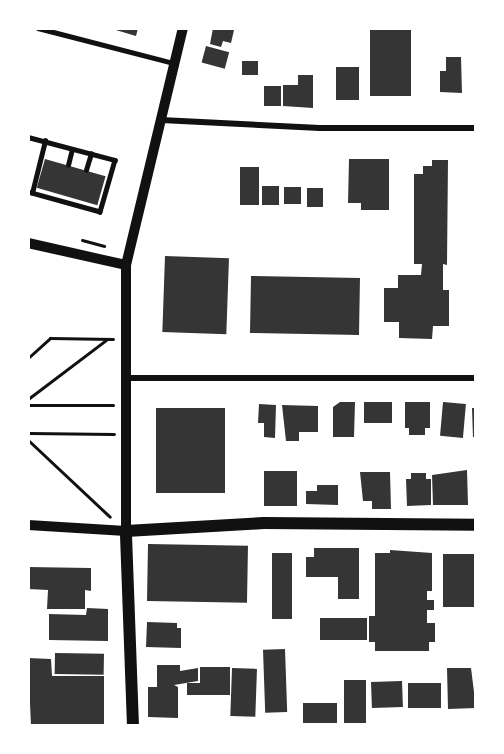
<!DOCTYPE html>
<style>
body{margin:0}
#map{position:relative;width:504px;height:754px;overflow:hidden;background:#fff;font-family:Arial,sans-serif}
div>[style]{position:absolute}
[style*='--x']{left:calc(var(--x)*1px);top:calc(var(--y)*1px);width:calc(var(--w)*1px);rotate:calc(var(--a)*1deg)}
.building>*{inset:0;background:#353535;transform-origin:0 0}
.path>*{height:3px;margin:-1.5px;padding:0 1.5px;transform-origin:1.5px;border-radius:1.5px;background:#111}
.service>*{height:4.5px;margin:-2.25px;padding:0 2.25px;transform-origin:2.25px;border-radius:2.25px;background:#111}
.minor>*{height:6px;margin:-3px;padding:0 3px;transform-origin:3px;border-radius:3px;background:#111}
.tertiary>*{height:10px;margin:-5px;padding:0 5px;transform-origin:5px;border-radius:5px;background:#111}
.secondary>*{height:12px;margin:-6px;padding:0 6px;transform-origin:6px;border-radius:6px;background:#111}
span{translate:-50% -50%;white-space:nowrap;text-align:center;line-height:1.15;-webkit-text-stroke:5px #fff;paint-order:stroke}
.frame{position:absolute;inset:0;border:30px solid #fff;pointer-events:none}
</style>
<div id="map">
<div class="building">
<i style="clip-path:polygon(109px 28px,138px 28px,136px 36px)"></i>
<i style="clip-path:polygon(213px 28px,234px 30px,231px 43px,223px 41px,221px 47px,210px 44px)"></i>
<i style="left:370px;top:28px;width:41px;height:68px"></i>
<i style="left:206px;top:46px;width:24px;height:17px;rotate:15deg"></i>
<i style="clip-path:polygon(446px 57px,461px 57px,462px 93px,440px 92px,440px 71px,446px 71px)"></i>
<i style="left:242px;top:61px;width:16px;height:14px"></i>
<i style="left:336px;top:67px;width:23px;height:33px"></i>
<i style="clip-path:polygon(298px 75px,313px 75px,313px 108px,283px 106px,283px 85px,298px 85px)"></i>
<i style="left:264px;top:86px;width:17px;height:20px"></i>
<i style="left:45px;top:159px;width:63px;height:30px;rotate:16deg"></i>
<i style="clip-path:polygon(349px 159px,389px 159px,389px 210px,361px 210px,361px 203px,348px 203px)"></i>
<i style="clip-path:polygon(432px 160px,448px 160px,447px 265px,443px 264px,443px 290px,449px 290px,449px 326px,433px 326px,432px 339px,399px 338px,399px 322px,384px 322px,384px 288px,398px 288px,398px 275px,421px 275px,422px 264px,414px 264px,414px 174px,423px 174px,423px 166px,432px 166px)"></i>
<i style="left:240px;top:167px;width:19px;height:38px"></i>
<i style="left:262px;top:186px;width:17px;height:19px"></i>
<i style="left:284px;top:187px;width:17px;height:17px"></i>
<i style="left:307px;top:188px;width:16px;height:19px"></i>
<i style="left:165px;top:256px;width:64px;height:76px;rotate:2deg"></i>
<i style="left:251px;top:276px;width:109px;height:57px;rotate:1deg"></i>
<i style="clip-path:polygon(340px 402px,355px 402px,354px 437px,333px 437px,333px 407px)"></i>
<i style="left:364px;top:402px;width:28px;height:21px"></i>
<i style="clip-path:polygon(405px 402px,430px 402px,430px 428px,425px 428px,425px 435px,409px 435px,409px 428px,405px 428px)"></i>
<i style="left:443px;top:402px;width:23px;height:34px;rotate:5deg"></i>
<i style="clip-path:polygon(259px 404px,276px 405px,275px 438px,264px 437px,264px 423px,258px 423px)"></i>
<i style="clip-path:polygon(282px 405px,318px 406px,318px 432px,299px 432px,299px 441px,286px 441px)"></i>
<i style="left:156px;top:408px;width:69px;height:85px"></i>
<i style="clip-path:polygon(472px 408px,476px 408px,476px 437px,473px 437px)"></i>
<i style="clip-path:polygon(467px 470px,468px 505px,433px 505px,432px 475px)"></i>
<i style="left:264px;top:471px;width:33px;height:35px"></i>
<i style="clip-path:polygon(360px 472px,390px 472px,391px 509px,372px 509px,372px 501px,363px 501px)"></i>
<i style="clip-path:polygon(411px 473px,426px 473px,426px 479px,431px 479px,431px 505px,407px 506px,406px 479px,411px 479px)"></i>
<i style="clip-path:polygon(317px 485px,338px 485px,338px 505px,306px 504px,306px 491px,317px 491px)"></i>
<i style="left:148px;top:544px;width:100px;height:57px;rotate:1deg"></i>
<i style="clip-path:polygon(314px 548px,359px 548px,359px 599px,338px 599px,338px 577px,306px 577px,306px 557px,314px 557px)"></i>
<i style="clip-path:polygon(390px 550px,432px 553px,432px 591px,427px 591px,427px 600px,434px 600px,434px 610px,427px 610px,427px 623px,435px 623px,435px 642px,429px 642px,429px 651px,375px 651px,375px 642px,369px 642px,369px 616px,375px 616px,375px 553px,390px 553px)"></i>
<i style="left:272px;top:553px;width:20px;height:66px"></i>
<i style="left:476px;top:554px;width:53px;height:33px;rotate:90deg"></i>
<i style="clip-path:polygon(28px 567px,91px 568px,91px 591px,85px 590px,85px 609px,47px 609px,48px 590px,28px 589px)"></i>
<i style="clip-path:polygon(87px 608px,108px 609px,108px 641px,49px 640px,49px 614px,86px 615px)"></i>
<i style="left:320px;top:618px;width:47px;height:22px"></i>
<i style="clip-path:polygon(147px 622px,177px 623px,177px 628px,181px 628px,181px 648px,146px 647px)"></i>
<i style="left:285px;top:649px;width:63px;height:22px;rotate:88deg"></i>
<i style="left:55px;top:653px;width:49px;height:21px;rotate:1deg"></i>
<i style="clip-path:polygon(28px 658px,51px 659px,52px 676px,104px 676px,104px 726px,31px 726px)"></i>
<i style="clip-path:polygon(157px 665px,180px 665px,180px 671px,198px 668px,198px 681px,174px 685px,178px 687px,178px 718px,148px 717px,148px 687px,157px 687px)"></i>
<i style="clip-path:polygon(200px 667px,230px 667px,230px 695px,187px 695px,187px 683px,200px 683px)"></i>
<i style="left:232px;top:668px;width:25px;height:48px;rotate:2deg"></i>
<i style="clip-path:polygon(447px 668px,471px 668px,476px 708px,448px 709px)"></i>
<i style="left:344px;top:680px;width:22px;height:43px"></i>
<i style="left:402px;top:681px;width:26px;height:31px;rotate:88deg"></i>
<i style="left:408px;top:683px;width:33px;height:25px"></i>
<i style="left:303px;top:703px;width:34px;height:20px"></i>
</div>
<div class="path">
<i style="--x:82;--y:240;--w:23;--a:15"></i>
<i style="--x:28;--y:358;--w:30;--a:-42"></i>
<i style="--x:50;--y:338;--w:63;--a:0.9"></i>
<i style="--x:28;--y:399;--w:98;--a:-37.1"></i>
<i style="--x:28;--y:405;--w:85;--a:0"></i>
<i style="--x:28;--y:433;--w:86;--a:0.7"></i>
<i style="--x:28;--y:440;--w:112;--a:43.2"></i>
</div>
<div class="service">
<i style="--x:38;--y:28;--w:139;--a:14.5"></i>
<i style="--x:28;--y:137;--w:90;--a:14.8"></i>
<i style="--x:115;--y:160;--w:54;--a:106.1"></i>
<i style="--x:100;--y:212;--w:75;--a:-164.5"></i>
<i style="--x:68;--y:165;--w:16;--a:-76"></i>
<i style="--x:86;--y:170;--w:17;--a:-73"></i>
<i style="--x:32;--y:193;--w:54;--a:-76"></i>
</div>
<div class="minor">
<i style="--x:161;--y:120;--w:159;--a:2.9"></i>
<i style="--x:320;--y:128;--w:156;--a:0"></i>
<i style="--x:127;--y:378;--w:349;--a:0"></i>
</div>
<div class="tertiary">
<i style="--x:28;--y:243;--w:100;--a:12.7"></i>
<i style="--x:28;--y:525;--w:98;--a:3.5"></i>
<i style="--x:126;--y:531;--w:266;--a:-90"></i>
<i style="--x:126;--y:265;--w:244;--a:-76.5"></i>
</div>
<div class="secondary">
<i style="--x:133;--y:726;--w:195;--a:-92.1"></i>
<i style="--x:126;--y:531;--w:138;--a:-3.3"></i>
<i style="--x:264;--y:523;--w:212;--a:0.5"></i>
</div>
<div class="frame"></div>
</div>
